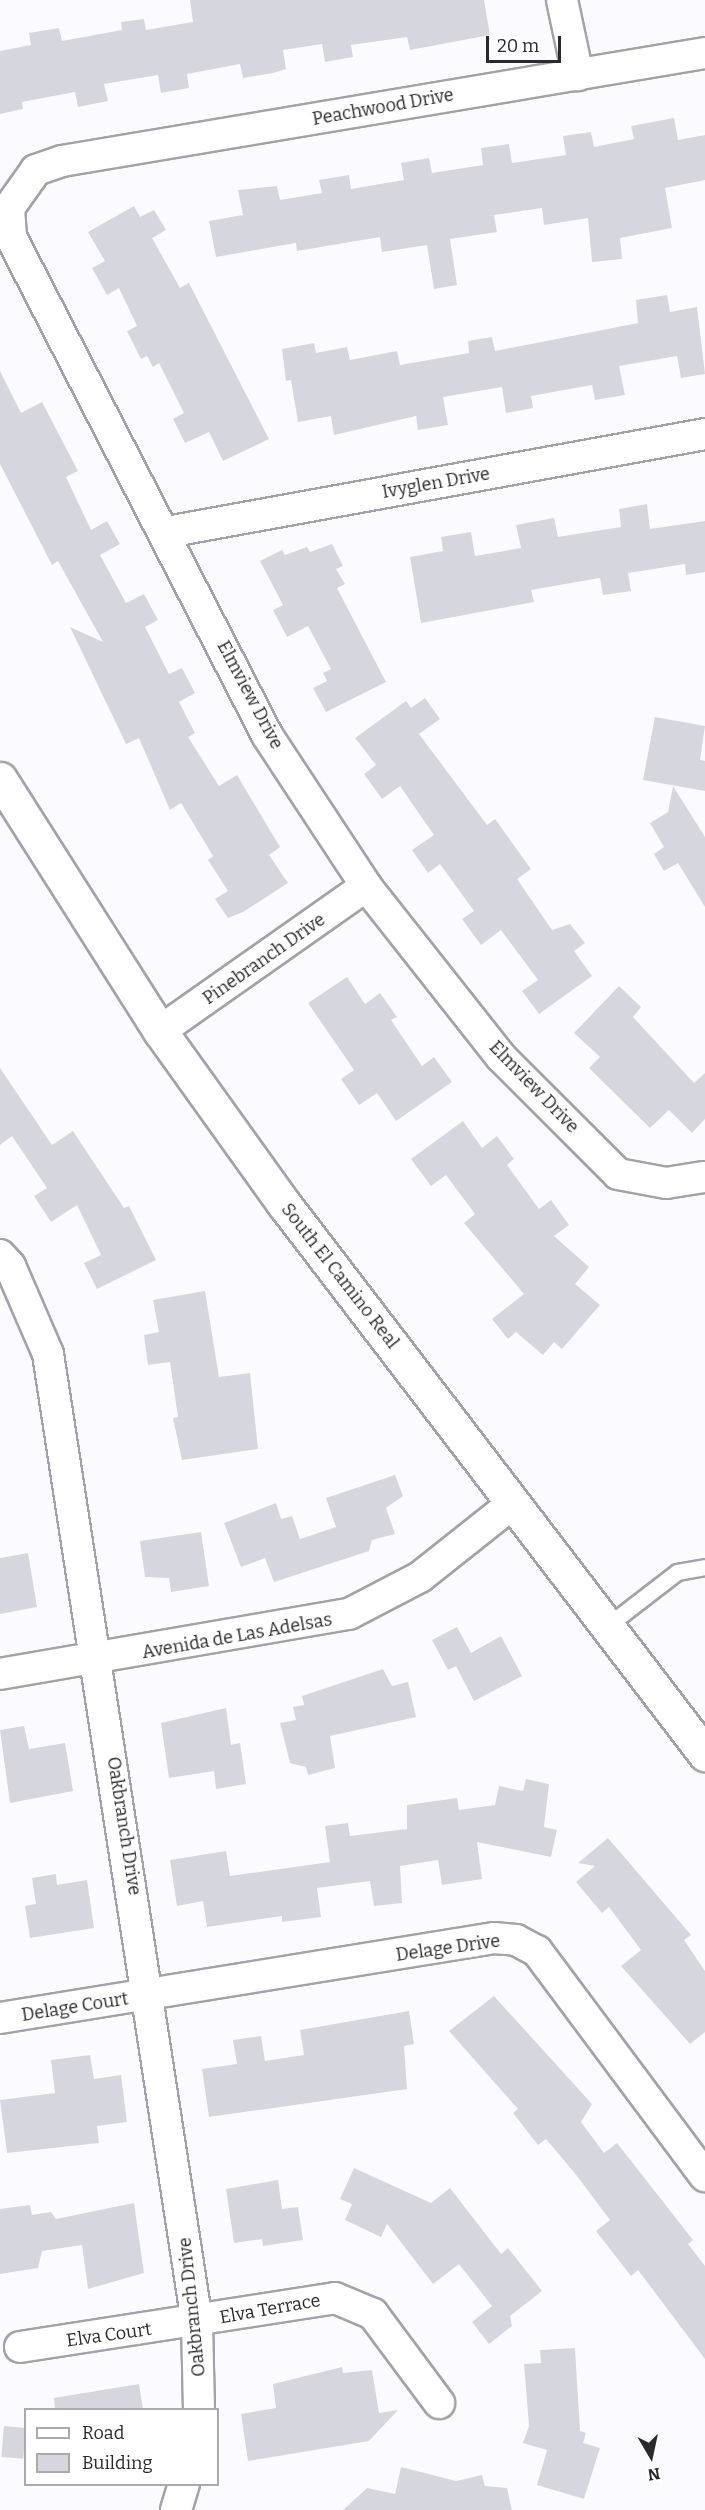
<!DOCTYPE html>
<style>
body{margin:0}
#map{position:relative;width:705px;height:2510px;overflow:hidden;background:#fbfbff;font-family:Bitter,serif}
div>[style]{position:absolute}
[style*='--x']{left:calc(var(--x)*1px);top:calc(var(--y)*1px);width:calc(var(--w)*1px);rotate:calc(var(--a)*1deg)}
.building>*{inset:0;background:#d6d6df;transform-origin:0 0}
.roads{filter:drop-shadow(2px 0 #a3a2ab) drop-shadow(-2px 0 #a3a2ab) drop-shadow(0 2px #a3a2ab) drop-shadow(0 -2px #a3a2ab)}
.service>*{height:15px;margin:-7.5px;padding:0 7.5px;transform-origin:7.5px;border-radius:7.5px;background:#fff}
.minor>*{height:30px;margin:-15px;padding:0 15px;transform-origin:15px;border-radius:15px;background:#fff}
.primary>*{height:33px;margin:-16.5px;padding:0 16.5px;transform-origin:16.5px;border-radius:16.5px;background:#fff}
span{translate:-50% -50%;white-space:nowrap;text-align:center;line-height:1.15;-webkit-text-stroke:6px #fff;paint-order:stroke}
.street-label{font-size:18px;color:#2a2a2d}
.legend{position:absolute;left:24px;top:2408px;width:195px;height:78px;box-sizing:border-box;background:#fff;border:2px solid #aaaaab;margin:0;padding:8px 10px;list-style:none;font-size:18px;color:#2a2a2d}
.legend li{display:flex;align-items:center;gap:12px;height:30px}
.legend b{width:30px;border:2px solid #aaaaab}
.north{position:absolute;left:621px;top:2426px;width:60px;height:60px;-webkit-text-stroke:4px #fff;paint-order:stroke;rotate:171deg;font-size:16px;font-weight:700;line-height:24px;text-align:center;color:#2a2a2d}
.north::after{content:'';display:block;margin:auto;width:21px;height:27px;background:#2a2a2d;clip-path:polygon(50% 0,100% 100%,50% 72%,0 100%)}
.scale{position:absolute;left:486px;top:36px;width:75px;height:27px;box-sizing:border-box;border:3px solid #2a2a2d;border-top:0;padding-left:8px;font-size:18px;line-height:21px;white-space:nowrap;color:#2a2a2d;-webkit-text-stroke:4px #fff;paint-order:stroke}
</style>
<div id="map">
<div class="building">
<i style="clip-path:polygon(190px 0,484px 0,490px 35px,410px 50px,407px 37px,351px 45px,353px 57px,325px 62px,322px 44px,283px 50px,286px 69px,273px 73px,243px 78px,240px 64px,187px 74px,189px 88px,161px 93px,158px 75px,104px 84px,108px 101px,78px 107px,75px 92px,22px 102px,23px 109px,0 114px,0 51px,31px 45px,29px 33px,59px 28px,62px 41px,122px 30px,121px 22px,144px 19px,146px 30px,193px 22px)"></i>
<i style="clip-path:polygon(674px 118px,678px 140px,705px 135px,705px 180px,665px 188px,672px 228px,620px 238px,622px 259px,592px 262px,588px 218px,544px 225px,542px 208px,494px 215px,497px 232px,450px 239px,457px 285px,434px 289px,427px 245px,382px 252px,380px 237px,297px 251px,296px 243px,216px 257px,209px 221px,243px 215px,238px 190px,277px 186px,280px 200px,322px 193px,319px 180px,349px 175px,351px 189px,404px 180px,401px 163px,429px 158px,432px 173px,483px 165px,481px 148px,509px 144px,512px 163px,566px 155px,563px 136px,591px 132px,594px 147px,634px 139px,631px 126px)"></i>
<i style="clip-path:polygon(134px 206px,140px 217px,154px 210px,166px 230px,152px 238px,180px 288px,189px 283px,269px 439px,223px 461px,209px 432px,185px 443px,173px 419px,184px 413px,159px 363px,153px 367px,147px 356px,141px 359px,127px 331px,137px 326px,119px 288px,107px 295px,92px 268px,105px 261px,88px 232px)"></i>
<i style="clip-path:polygon(667px 295px,670px 312px,697px 307px,705px 374px,681px 378px,677px 356px,619px 366px,625px 395px,595px 400px,592px 385px,531px 396px,533px 408px,506px 413px,502px 387px,443px 397px,448px 425px,418px 430px,416px 416px,334px 435px,331px 416px,298px 422px,291px 380px,286px 381px,282px 349px,314px 343px,316px 353px,347px 347px,350px 360px,397px 351px,400px 365px,469px 353px,468px 341px,492px 337px,495px 351px,638px 323px,636px 300px)"></i>
<i style="clip-path:polygon(0 371px,21px 413px,42px 402px,78px 471px,66px 477px,91px 530px,107px 521px,120px 544px,100px 555px,126px 603px,144px 594px,158px 620px,145px 627px,169px 674px,182px 668px,195px 693px,179px 702px,195px 733px,188px 737px,219px 786px,237px 775px,280px 847px,269px 855px,288px 883px,243px 912px,228px 918px,215px 899px,228px 891px,208px 860px,213px 856px,181px 803px,170px 810px,139px 738px,126px 744px,70px 627px,103px 642px,58px 561px,52px 565px,0 464px)"></i>
<i style="clip-path:polygon(647px 504px,650px 529px,705px 521px,705px 572px,686px 575px,685px 564px,628px 573px,631px 591px,603px 595px,600px 578px,531px 590px,534px 602px,421px 623px,410px 557px,443px 551px,441px 537px,471px 532px,475px 556px,521px 548px,516px 525px,554px 518px,558px 537px,621px 527px,619px 509px)"></i>
<i style="clip-path:polygon(332px 544px,343px 566px,336px 569px,345px 584px,337px 588px,386px 682px,326px 712px,313px 688px,327px 681px,323px 673px,331px 669px,308px 626px,287px 637px,273px 610px,283px 605px,260px 561px,282px 550px,285px 555px,307px 547px,310px 552px)"></i>
<i style="clip-path:polygon(425px 698px,440px 719px,419px 734px,487px 825px,495px 819px,531px 869px,517px 879px,552px 930px,570px 924px,585px 943px,574px 951px,592px 976px,539px 1014px,522px 991px,538px 980px,501px 930px,481px 945px,462px 919px,474px 911px,440px 864px,428px 873px,412px 850px,434px 835px,400px 786px,382px 799px,364px 774px,376px 765px,355px 738px,406px 701px,411px 708px)"></i>
<i style="clip-path:polygon(655px 717px,705px 726px,700px 760px,705px 761px,705px 791px,643px 780px)"></i>
<i style="clip-path:polygon(673px 786px,705px 837px,705px 907px,678px 863px,664px 871px,654px 854px,664px 847px,650px 823px,668px 812px)"></i>
<i style="clip-path:polygon(347px 977px,365px 1004px,380px 993px,397px 1017px,391px 1020px,422px 1066px,434px 1057px,452px 1082px,396px 1121px,377px 1093px,359px 1105px,341px 1079px,354px 1070px,308px 1003px)"></i>
<i style="clip-path:polygon(619px 986px,641px 1007px,633px 1017px,694px 1083px,705px 1073px,705px 1119px,692px 1133px,669px 1110px,650px 1128px,589px 1068px,600px 1057px,574px 1033px)"></i>
<i style="clip-path:polygon(0 1068px,52px 1145px,73px 1131px,124px 1208px,129px 1206px,156px 1260px,97px 1289px,84px 1263px,101px 1255px,77px 1205px,51px 1222px,34px 1196px,47px 1188px,12px 1136px,0 1145px)"></i>
<i style="clip-path:polygon(463px 1121px,482px 1148px,497px 1136px,514px 1159px,507px 1165px,539px 1209px,551px 1200px,569px 1225px,554px 1236px,589px 1267px,575px 1284px,600px 1305px,562px 1349px,554px 1342px,543px 1355px,516px 1332px,508px 1339px,492px 1319px,524px 1294px,464px 1223px,475px 1214px,446px 1175px,431px 1186px,411px 1159px)"></i>
<i style="clip-path:polygon(205px 1291px,219px 1377px,250px 1373px,258px 1449px,182px 1460px,173px 1418px,178px 1417px,170px 1362px,148px 1365px,144px 1335px,159px 1332px,153px 1300px)"></i>
<i style="clip-path:polygon(395px 1475px,403px 1496px,386px 1508px,395px 1534px,372px 1540px,369px 1551px,274px 1582px,265px 1558px,241px 1567px,224px 1523px,276px 1503px,281px 1519px,292px 1516px,300px 1539px,336px 1527px,326px 1498px)"></i>
<i style="clip-path:polygon(201px 1532px,209px 1586px,171px 1592px,169px 1578px,145px 1577px,140px 1541px)"></i>
<i style="clip-path:polygon(28px 1553px,37px 1607px,0 1614px,0 1558px)"></i>
<i style="clip-path:polygon(457px 1627px,471px 1653px,501px 1636px,522px 1676px,474px 1701px,456px 1666px,448px 1670px,432px 1640px)"></i>
<i style="clip-path:polygon(383px 1669px,392px 1686px,408px 1682px,416px 1717px,330px 1736px,335px 1768px,308px 1775px,306px 1767px,290px 1763px,280px 1723px,296px 1720px,293px 1707px,304px 1705px,302px 1696px)"></i>
<i style="clip-path:polygon(226px 1708px,231px 1745px,240px 1743px,246px 1784px,216px 1789px,214px 1771px,169px 1778px,161px 1723px)"></i>
<i style="clip-path:polygon(24px 1726px,29px 1749px,65px 1743px,73px 1791px,10px 1803px,0 1730px)"></i>
<i style="clip-path:polygon(526px 1779px,549px 1784px,544px 1827px,557px 1830px,551px 1857px,477px 1842px,482px 1879px,442px 1885px,438px 1860px,400px 1866px,402px 1903px,374px 1906px,370px 1881px,317px 1888px,321px 1917px,282px 1922px,282px 1916px,207px 1927px,203px 1901px,177px 1906px,170px 1860px,226px 1851px,230px 1876px,330px 1862px,325px 1826px,348px 1823px,350px 1836px,407px 1829px,407px 1805px,457px 1798px,459px 1810px,495px 1805px,499px 1786px,523px 1791px)"></i>
<i style="clip-path:polygon(608px 1838px,691px 1935px,684px 1940px,705px 1971px,705px 2032px,690px 2044px,621px 1966px,641px 1950px,609px 1907px,602px 1913px,576px 1882px,595px 1866px,578px 1863px)"></i>
<i style="clip-path:polygon(56px 1874px,57px 1885px,87px 1880px,94px 1928px,30px 1938px,25px 1906px,36px 1904px,32px 1878px)"></i>
<i style="clip-path:polygon(494px 1996px,592px 2104px,581px 2122px,604px 2153px,617px 2143px,693px 2240px,688px 2244px,705px 2266px,705px 2359px,638px 2270px,631px 2276px,596px 2231px,610px 2220px,577px 2176px,546px 2139px,538px 2145px,513px 2113px,518px 2109px,449px 2031px)"></i>
<i style="clip-path:polygon(409px 2011px,414px 2044px,404px 2046px,407px 2089px,209px 2117px,202px 2069px,237px 2064px,233px 2040px,261px 2036px,265px 2061px,304px 2055px,300px 2030px)"></i>
<i style="clip-path:polygon(90px 2055px,94px 2079px,121px 2075px,127px 2122px,97px 2126px,99px 2143px,7px 2153px,0 2100px,55px 2093px,51px 2060px)"></i>
<i style="clip-path:polygon(354px 2168px,431px 2203px,450px 2188px,501px 2254px,508px 2248px,542px 2291px,510px 2316px,512px 2326px,489px 2344px,472px 2322px,492px 2306px,459px 2264px,433px 2284px,387px 2224px,381px 2237px,345px 2220px,352px 2204px,340px 2199px)"></i>
<i style="clip-path:polygon(278px 2180px,282px 2209px,298px 2207px,303px 2240px,263px 2246px,262px 2239px,234px 2243px,226px 2189px)"></i>
<i style="clip-path:polygon(134px 2203px,144px 2273px,88px 2289px,82px 2245px,42px 2251px,38px 2268px,0 2274px,0 2209px,30px 2205px,32px 2215px,51px 2212px,56px 2219px)"></i>
<i style="clip-path:polygon(575px 2348px,580px 2431px,586px 2433px,583px 2443px,600px 2448px,584px 2499px,537px 2485px,547px 2450px,523px 2443px,529px 2426px,524px 2364px,541px 2363px,540px 2350px)"></i>
<i style="clip-path:polygon(342px 2367px,343px 2373px,372px 2370px,379px 2413px,398px 2410px,369px 2441px,248px 2461px,241px 2414px,276px 2408px,273px 2384px)"></i>
<i style="clip-path:polygon(139px 2384px,143px 2409px,55px 2409px,54px 2398px)"></i>
<i style="left:4px;top:2426px;width:22px;height:31px;rotate:5deg"></i>
<i style="clip-path:polygon(401px 2467px,456px 2481px,482px 2475px,485px 2486px,507px 2488px,512px 2510px,343px 2510px,367px 2488px,395px 2494px)"></i>
</div>
<div class="roads">
<div class="service">
<i style="--x:607;--y:1626;--w:88;--a:-37.6"></i>
<i style="--x:677;--y:1572;--w:28;--a:-10"></i>
</div>
<div class="minor">
<i style="--x:562;--y:0;--w:77;--a:78"></i>
<i style="--x:705;--y:53;--w:652;--a:170.47"></i>
<i style="--x:62;--y:161;--w:28;--a:161"></i>
<i style="--x:36;--y:170;--w:47;--a:125.4"></i>
<i style="--x:9;--y:208;--w:29;--a:86"></i>
<i style="--x:11;--y:237;--w:560;--a:62.79"></i>
<i style="--x:267;--y:735;--w:181;--a:56.7"></i>
<i style="--x:366;--y:886;--w:218;--a:51.7"></i>
<i style="--x:501;--y:1057;--w:165;--a:45"></i>
<i style="--x:618;--y:1174;--w:49;--a:10.6"></i>
<i style="--x:666;--y:1183;--w:39;--a:-9"></i>
<i style="--x:167;--y:532;--w:547;--a:-10.32"></i>
<i style="--x:160;--y:1031;--w:252;--a:-35.1"></i>
<i style="--x:0;--y:1255;--w:15;--a:48"></i>
<i style="--x:10;--y:1266;--w:96;--a:66.6"></i>
<i style="--x:48;--y:1354;--w:979;--a:81.25"></i>
<i style="--x:197;--y:2322;--w:88;--a:88.7"></i>
<i style="--x:0;--y:1674;--w:354;--a:-9.8"></i>
<i style="--x:349;--y:1614;--w:80;--a:-27.5"></i>
<i style="--x:420;--y:1577;--w:117;--a:-38.4"></i>
<i style="--x:0;--y:2018;--w:500;--a:-9.2"></i>
<i style="--x:494;--y:1938;--w:22;--a:5"></i>
<i style="--x:516;--y:1940;--w:24;--a:28"></i>
<i style="--x:537;--y:1951;--w:281;--a:53.3"></i>
<i style="--x:20;--y:2347;--w:319;--a:-8.8"></i>
<i style="--x:335;--y:2298;--w:41;--a:22.8"></i>
<i style="--x:373;--y:2314;--w:111;--a:53.4"></i>
<i style="--x:176;--y:2510;--w:27;--a:-73"></i>
</div>
<div class="primary">
<i style="--x:0;--y:779;--w:299;--a:57.6"></i>
<i style="--x:160;--y:1031;--w:213;--a:54.4"></i>
<i style="--x:284;--y:1204;--w:693;--a:52.57"></i>
</div>
</div>
<div class="street-label">
<span style="left:383px;top:107px;rotate:-10deg">Peachwood Drive</span>
<span style="left:436px;top:483px;rotate:-10deg">Ivyglen Drive</span>
<span style="left:250px;top:695px;rotate:62deg">Elmview Drive</span>
<span style="left:264px;top:959px;rotate:-35deg">Pinebranch Drive</span>
<span style="left:534px;top:1087px;rotate:46deg">Elmview Drive</span>
<span style="left:340px;top:1276px;rotate:52deg">South El Camino Real</span>
<span style="left:237px;top:1636px;rotate:-10deg">Avenida de Las Adelsas</span>
<span style="left:124px;top:1826px;rotate:81deg">Oakbranch Drive</span>
<span style="left:448px;top:1948px;rotate:-8deg">Delage Drive</span>
<span style="left:75px;top:2007px;rotate:-9deg">Delage Court</span>
<span style="left:192px;top:2307px;rotate:-96deg">Oakbranch Drive</span>
<span style="left:270px;top:2309px;rotate:-10deg">Elva Terrace</span>
<span style="left:109px;top:2335px;rotate:-8deg">Elva Court</span>
</div>
<ul class="legend">
<li><b style="height:8px;background:#fff"></b>Road</li>
<li><b style="height:16px;background:#d6d6df"></b>Building</li>
</ul>
<div class="north">N</div>
<div class="scale">20 m</div>
</div>
